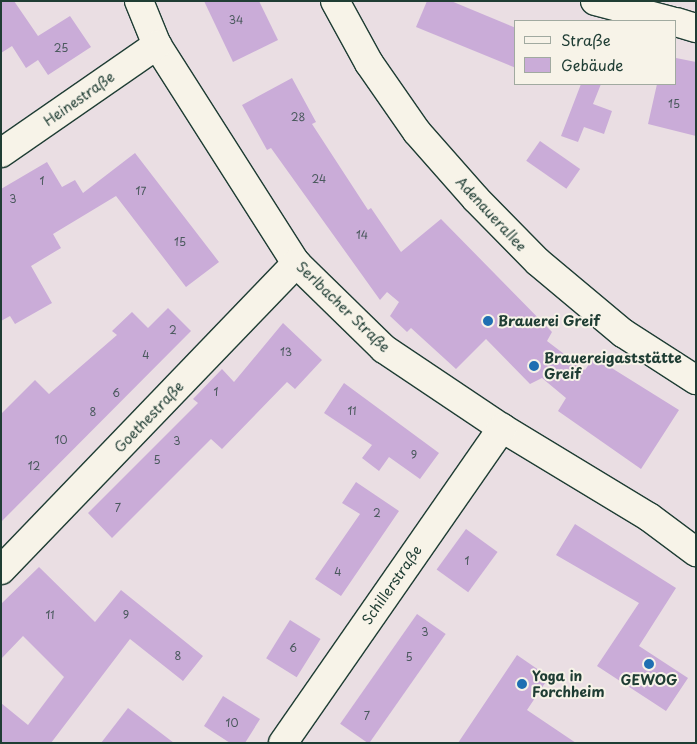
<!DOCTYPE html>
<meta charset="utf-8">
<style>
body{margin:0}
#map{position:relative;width:697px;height:744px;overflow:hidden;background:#eadee3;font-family:"Playpen Sans",sans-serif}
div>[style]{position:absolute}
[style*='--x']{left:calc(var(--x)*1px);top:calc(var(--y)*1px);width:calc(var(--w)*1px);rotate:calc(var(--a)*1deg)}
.building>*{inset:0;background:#caacd8;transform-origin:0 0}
.roads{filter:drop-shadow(1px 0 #1f3d34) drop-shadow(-1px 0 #1f3d34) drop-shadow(0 1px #1f3d34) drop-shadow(0 -1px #1f3d34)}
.minor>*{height:28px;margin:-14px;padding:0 14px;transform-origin:14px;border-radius:14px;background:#f7f3e8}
.secondary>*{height:28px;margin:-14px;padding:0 14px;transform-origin:14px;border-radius:14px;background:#f7f3e8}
.dots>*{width:14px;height:14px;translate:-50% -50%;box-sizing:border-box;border:2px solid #f7f3e8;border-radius:50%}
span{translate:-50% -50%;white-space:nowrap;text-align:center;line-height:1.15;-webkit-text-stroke:4px #f7f3e8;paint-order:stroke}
.number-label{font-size:11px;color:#4a595d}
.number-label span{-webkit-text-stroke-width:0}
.street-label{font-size:14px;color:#1f3d34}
.poi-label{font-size:14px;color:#1f3d34;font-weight:700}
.left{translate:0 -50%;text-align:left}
.frame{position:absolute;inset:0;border:2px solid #1f3d34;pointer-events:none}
.legend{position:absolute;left:514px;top:20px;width:162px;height:65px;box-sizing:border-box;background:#f7f3e8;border:1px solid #a1aaa0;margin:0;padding:6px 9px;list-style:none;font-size:15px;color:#1f3d34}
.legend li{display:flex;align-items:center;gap:10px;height:25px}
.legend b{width:25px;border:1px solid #a1aaa0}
</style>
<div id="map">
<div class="building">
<i style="clip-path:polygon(1px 1px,14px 1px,38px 36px,70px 16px,91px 47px,48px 75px,38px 60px,26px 68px,12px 46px,1px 53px)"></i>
<i style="clip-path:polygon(204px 1px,259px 1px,278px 40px,233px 62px)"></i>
<i style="clip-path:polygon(427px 1px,451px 1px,516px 28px,516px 68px,416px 27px)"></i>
<i style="clip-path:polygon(676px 58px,696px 62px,696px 136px,648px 124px,657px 84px,676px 84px)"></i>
<i style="clip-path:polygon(292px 78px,316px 122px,312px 124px,368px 210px,371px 208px,401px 252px,441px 219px,552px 332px,547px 341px,585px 370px,594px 357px,679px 410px,641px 469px,558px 411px,566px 398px,542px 378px,530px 384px,486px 339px,456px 369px,411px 328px,407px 332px,390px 316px,399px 302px,387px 292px,380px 300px,271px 148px,267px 150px,242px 105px)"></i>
<i style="clip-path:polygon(581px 84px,601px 84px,593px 104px,612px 111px,604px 134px,584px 127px,578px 142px,561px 136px)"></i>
<i style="left:540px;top:141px;width:49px;height:24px;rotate:35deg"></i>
<i style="clip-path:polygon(135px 153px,219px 262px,186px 287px,116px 196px,53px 234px,61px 248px,31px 266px,52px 303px,15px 324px,10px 316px,1px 321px,1px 189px,47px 162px,62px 187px,75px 180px,83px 193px)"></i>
<i style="clip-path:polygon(168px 308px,191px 331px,1px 522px,1px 414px,35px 380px,49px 394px,117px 335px,112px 331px,132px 312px,148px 328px)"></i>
<i style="clip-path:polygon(283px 323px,322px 360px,295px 389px,287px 382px,222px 449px,211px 439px,112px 538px,88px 513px,198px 403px,193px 399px,222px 369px,234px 382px)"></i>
<i style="clip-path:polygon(344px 383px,439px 453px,420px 479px,389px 457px,379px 471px,362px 458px,372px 445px,324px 413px)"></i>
<i style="clip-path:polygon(356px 482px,399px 511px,341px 596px,315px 579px,360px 514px,342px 503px)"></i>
<i style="clip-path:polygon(575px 524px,676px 588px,639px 646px,688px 678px,666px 711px,597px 666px,639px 603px,556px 555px)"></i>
<i style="left:466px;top:529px;width:39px;height:50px;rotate:36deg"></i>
<i style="clip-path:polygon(39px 567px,95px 622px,121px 590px,203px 656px,183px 681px,130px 639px,51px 743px,1px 743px,1px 703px,28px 725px,64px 677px,23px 636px,1px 659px,1px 604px)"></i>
<i style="left:417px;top:614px;width:35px;height:134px;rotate:35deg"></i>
<i style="left:290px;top:620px;width:36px;height:45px;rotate:32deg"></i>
<i style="clip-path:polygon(517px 655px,549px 677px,527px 710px,576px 743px,458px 743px)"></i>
<i style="clip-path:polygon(223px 696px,260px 719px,245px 743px,230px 743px,204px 726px)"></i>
<i style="clip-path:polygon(128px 708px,174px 743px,101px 743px)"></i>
</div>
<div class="roads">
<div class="minor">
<i style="--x:139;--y:1;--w:48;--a:67.8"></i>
<i style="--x:157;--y:45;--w:259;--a:57.5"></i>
<i style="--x:296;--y:263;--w:123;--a:44.3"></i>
<i style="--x:384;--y:349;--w:142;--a:33.8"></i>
<i style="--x:502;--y:428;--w:172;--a:31.2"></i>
<i style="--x:649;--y:517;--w:59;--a:36.7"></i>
<i style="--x:595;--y:1;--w:79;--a:14.7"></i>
<i style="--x:676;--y:22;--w:21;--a:17"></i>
<i style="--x:1;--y:153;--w:190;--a:-34.7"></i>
<i style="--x:1;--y:570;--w:426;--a:-46.1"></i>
<i style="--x:283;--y:743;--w:384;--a:-55.2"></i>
</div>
<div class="secondary">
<i style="--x:335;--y:1;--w:71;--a:61.3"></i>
<i style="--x:369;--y:63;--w:84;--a:55.2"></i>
<i style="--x:417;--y:132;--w:89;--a:48.6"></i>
<i style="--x:476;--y:199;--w:88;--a:45.5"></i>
<i style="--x:538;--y:262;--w:111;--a:39.9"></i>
<i style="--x:623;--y:333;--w:87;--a:32.8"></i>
</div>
</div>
<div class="dots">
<i style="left:488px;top:321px;background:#1f6fb2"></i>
<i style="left:534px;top:366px;background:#1f6fb2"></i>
<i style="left:649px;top:664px;background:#1f6fb2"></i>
<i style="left:522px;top:684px;background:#1f6fb2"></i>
</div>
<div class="number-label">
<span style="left:236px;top:20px">34</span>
<span style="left:61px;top:48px">25</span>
<span style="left:674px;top:104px">15</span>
<span style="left:298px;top:117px">28</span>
<span style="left:319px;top:179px">24</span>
<span style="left:42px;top:181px">1</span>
<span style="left:141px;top:191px">17</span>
<span style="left:13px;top:199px">3</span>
<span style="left:362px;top:235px">14</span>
<span style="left:180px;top:242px">15</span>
<span style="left:173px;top:330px">2</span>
<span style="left:286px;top:352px">13</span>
<span style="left:146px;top:355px">4</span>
<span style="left:216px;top:392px">1</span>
<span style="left:116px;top:393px">6</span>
<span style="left:352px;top:411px">11</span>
<span style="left:93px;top:412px">8</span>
<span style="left:61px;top:440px">10</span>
<span style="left:177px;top:441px">3</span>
<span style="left:414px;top:455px">9</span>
<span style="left:157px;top:460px">5</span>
<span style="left:34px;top:466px">12</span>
<span style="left:118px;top:508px">7</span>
<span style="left:377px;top:513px">2</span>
<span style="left:467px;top:561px">1</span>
<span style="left:338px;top:572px">4</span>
<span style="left:50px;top:615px">11</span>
<span style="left:126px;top:615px">9</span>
<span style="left:425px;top:632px">3</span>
<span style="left:293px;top:648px">6</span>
<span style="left:178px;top:656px">8</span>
<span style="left:409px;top:657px">5</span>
<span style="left:367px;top:716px">7</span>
<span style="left:232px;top:723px">10</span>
</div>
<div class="street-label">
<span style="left:79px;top:99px;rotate:-35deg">Heinestraße</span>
<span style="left:491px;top:214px;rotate:47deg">Adenauerallee</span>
<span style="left:343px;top:307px;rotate:44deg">Serlbacher Straße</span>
<span style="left:149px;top:417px;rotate:-46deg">Goethestraße</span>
<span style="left:392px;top:585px;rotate:-55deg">Schillerstraße</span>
</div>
<div class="poi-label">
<span class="left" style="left:498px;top:321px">Brauerei Greif</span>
<span class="left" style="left:544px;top:366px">Brauereigaststätte<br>Greif</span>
<span class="left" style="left:532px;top:684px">Yoga in<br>Forchheim</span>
<span style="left:649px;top:680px">GEWOG</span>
</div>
<div class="frame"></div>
<ul class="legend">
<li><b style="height:6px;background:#f7f3e8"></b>Straße</li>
<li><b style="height:14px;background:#caacd8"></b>Gebäude</li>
</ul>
</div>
